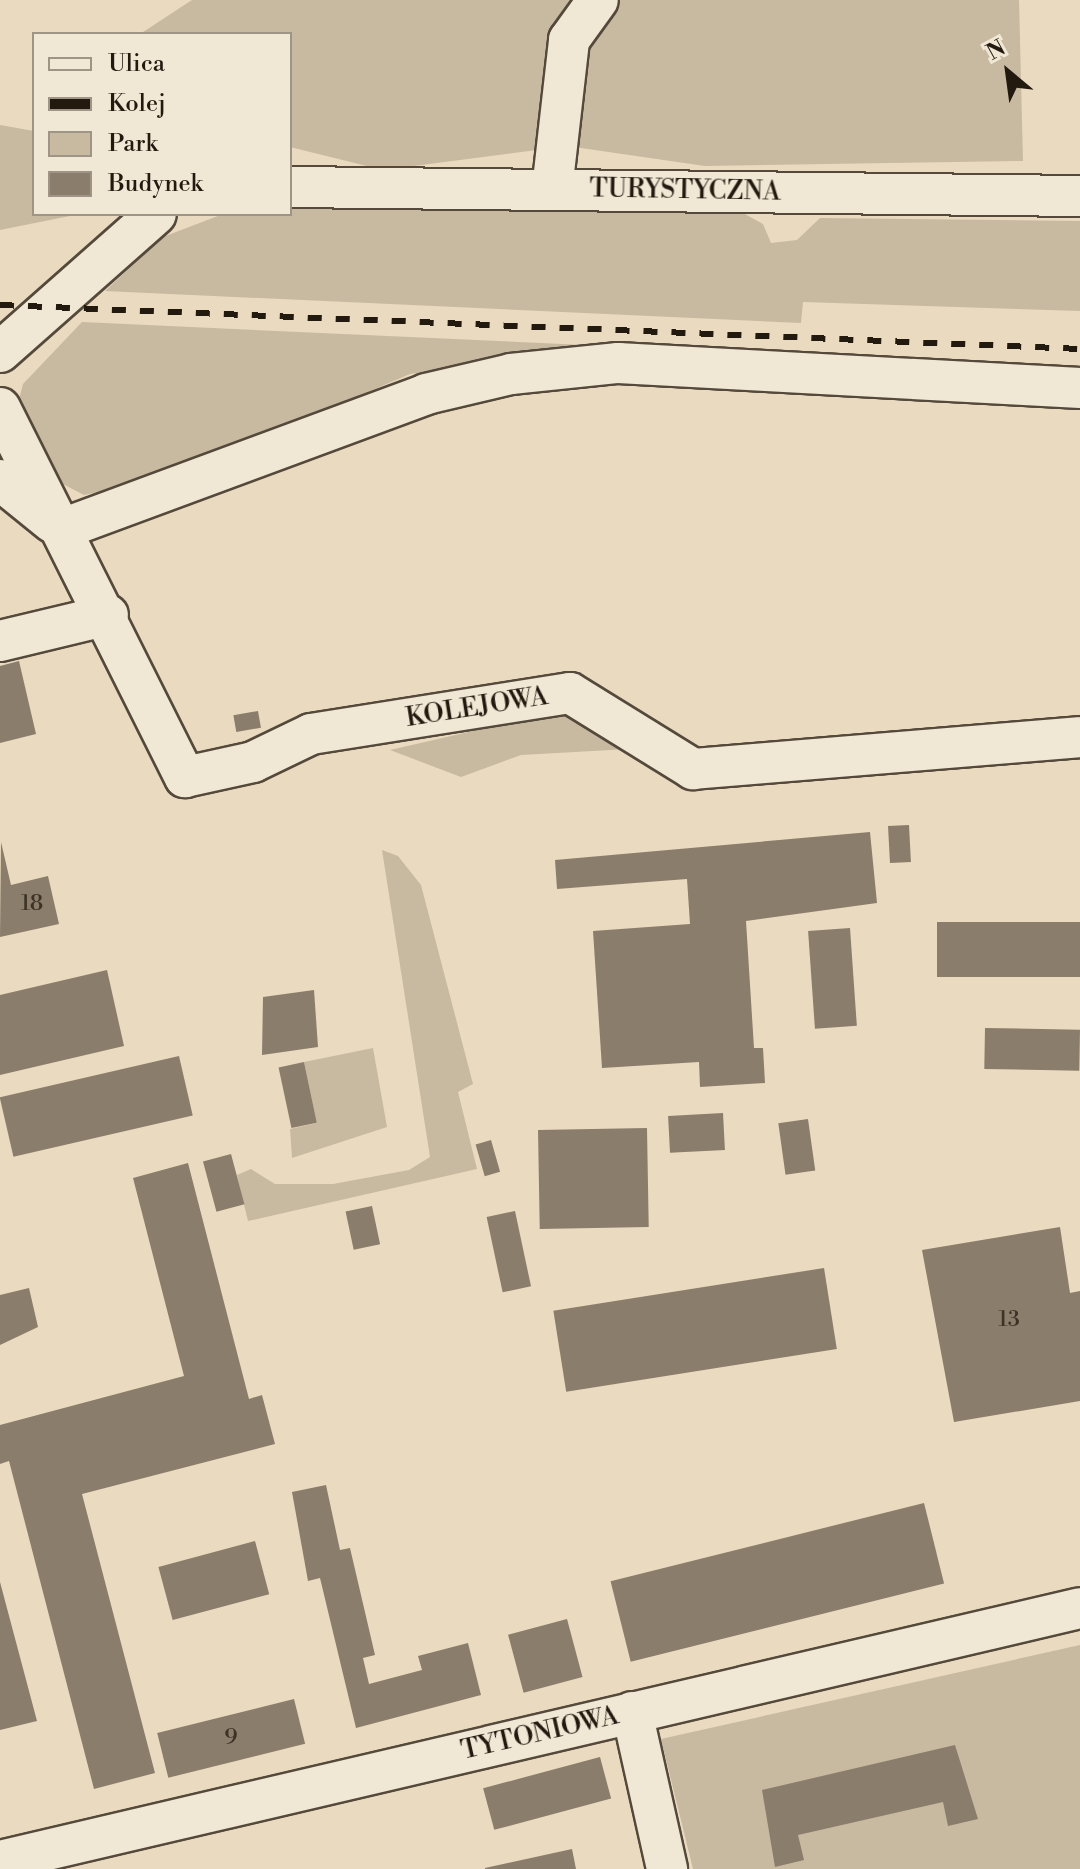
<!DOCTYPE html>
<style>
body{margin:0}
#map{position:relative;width:1080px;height:1869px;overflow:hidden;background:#eadabf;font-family:"Libre Bodoni",serif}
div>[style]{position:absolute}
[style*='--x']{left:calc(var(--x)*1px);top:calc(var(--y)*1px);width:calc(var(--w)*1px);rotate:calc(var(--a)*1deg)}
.green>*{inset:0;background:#c8b9a1}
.building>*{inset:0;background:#8a7d6b;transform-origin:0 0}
.roads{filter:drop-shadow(2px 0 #54493b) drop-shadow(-2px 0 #54493b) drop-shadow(0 2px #54493b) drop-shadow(0 -2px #54493b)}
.minor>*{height:40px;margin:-20px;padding:0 20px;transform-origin:20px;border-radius:20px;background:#f1e7d5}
.rail>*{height:6px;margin-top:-3px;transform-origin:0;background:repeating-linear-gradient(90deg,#22190f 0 14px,transparent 0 28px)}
span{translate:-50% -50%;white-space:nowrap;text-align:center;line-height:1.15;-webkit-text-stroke:7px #f1e7d5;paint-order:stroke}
.number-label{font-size:22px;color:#3c3226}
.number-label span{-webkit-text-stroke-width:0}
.street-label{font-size:26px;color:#22190f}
.legend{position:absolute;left:32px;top:32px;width:260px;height:184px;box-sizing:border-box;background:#f1e7d5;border:2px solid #9e9586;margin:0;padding:10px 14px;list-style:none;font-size:24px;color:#22190f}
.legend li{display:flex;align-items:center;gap:16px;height:40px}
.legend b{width:40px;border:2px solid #9e9586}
.north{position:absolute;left:968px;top:32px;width:80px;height:80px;-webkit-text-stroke:6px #f1e7d5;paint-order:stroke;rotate:331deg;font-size:22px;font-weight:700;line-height:32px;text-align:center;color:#22190f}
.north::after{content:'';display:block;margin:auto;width:28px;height:36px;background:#22190f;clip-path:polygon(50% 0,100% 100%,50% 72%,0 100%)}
</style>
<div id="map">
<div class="green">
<i style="clip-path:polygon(192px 0,1019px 0,1023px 161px,705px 166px,567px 146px,383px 170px,290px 147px,290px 34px,140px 34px)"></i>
<i style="clip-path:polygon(0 125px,34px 131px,34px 214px,80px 214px,0 230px)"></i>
<i style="clip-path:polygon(290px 208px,743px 213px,763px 224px,771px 243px,797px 240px,820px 218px,1080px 221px,1080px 311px,803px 302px,801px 323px,105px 291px,163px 237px,223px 214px,290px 214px)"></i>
<i style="clip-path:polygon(82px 322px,693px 350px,493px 361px,410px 374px,164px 479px,84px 495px,57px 481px,17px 407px,23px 384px)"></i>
<i style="clip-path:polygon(574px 708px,629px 749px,521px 755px,461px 777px,390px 750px)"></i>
<i style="clip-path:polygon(382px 850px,398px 856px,421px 885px,473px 1084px,458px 1092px,477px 1169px,248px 1221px,237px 1175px,251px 1169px,275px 1184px,333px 1184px,409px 1170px,430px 1157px)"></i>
<i style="clip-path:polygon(373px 1048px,387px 1127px,292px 1158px,290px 1129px,317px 1123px,304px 1062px)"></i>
<i style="clip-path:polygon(1080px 1645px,1080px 1869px,693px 1869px,661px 1739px)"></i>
</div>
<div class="building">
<i style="clip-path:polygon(19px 661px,36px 734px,0 743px,0 666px)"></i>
<i style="left:258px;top:711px;width:17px;height:25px;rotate:80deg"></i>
<i style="left:909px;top:825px;width:37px;height:21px;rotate:87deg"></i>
<i style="clip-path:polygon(870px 832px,877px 903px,746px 921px,754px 1048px,763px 1048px,765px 1083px,700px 1087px,699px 1062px,602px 1068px,593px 931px,690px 924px,687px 879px,557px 889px,555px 860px)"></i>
<i style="clip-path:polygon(1px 842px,11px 885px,48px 876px,59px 924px,0 937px)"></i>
<i style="left:1080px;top:922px;width:55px;height:143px;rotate:90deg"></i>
<i style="left:850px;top:928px;width:98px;height:42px;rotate:86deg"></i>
<i style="clip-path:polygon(107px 970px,124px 1046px,0 1075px,0 995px)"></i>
<i style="clip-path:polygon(314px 990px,318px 1047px,262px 1055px,263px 997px)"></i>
<i style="left:985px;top:1028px;width:95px;height:41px;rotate:1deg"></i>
<i style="left:179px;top:1056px;width:61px;height:184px;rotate:77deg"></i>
<i style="left:304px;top:1062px;width:62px;height:26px;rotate:78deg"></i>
<i style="left:723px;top:1113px;width:37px;height:55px;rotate:87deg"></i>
<i style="left:808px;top:1119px;width:52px;height:30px;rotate:82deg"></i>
<i style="left:647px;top:1128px;width:99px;height:109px;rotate:89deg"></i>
<i style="left:491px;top:1140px;width:33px;height:16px;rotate:74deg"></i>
<i style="left:231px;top:1154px;width:52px;height:29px;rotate:75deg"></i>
<i style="clip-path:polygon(188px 1163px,249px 1399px,262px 1395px,275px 1444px,82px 1494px,155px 1773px,94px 1789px,9px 1461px,0 1464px,0 1425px,184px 1376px,133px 1178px)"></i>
<i style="left:372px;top:1206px;width:39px;height:27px;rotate:78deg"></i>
<i style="left:515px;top:1211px;width:77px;height:29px;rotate:78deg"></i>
<i style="clip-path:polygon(1060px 1227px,1070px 1293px,1080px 1291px,1080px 1401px,954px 1422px,922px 1250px)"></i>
<i style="left:824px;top:1268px;width:82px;height:274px;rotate:81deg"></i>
<i style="clip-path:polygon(29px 1288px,38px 1327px,0 1345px,0 1295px)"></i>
<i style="clip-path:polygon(326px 1485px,340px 1550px,350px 1548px,375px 1655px,363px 1658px,369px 1684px,422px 1670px,418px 1656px,468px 1643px,481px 1695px,356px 1728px,320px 1578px,308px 1581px,292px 1492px)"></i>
<i style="left:924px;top:1503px;width:83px;height:323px;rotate:76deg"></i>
<i style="left:255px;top:1541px;width:55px;height:100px;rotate:75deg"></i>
<i style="clip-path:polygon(0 1582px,37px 1721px,0 1730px)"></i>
<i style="left:567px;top:1619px;width:60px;height:61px;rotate:75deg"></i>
<i style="left:294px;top:1699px;width:46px;height:141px;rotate:76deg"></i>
<i style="clip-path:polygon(955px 1745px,978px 1819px,948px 1826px,943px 1802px,798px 1835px,804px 1860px,775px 1867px,762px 1790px)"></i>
<i style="left:600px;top:1757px;width:43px;height:121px;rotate:75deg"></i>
<i style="clip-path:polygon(572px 1849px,576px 1869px,485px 1869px,485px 1868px)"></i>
</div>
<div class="roads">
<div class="minor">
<i style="--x:290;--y:187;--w:790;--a:0.65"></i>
<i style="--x:552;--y:190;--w:151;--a:-83.5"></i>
<i style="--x:569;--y:40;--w:49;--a:-54.1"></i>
<i style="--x:0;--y:352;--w:208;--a:-41.5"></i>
<i style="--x:0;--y:408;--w:413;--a:63.4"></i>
<i style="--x:185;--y:777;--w:70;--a:-12.4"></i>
<i style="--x:253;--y:762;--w:64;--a:-25.8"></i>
<i style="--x:311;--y:734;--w:262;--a:-9"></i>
<i style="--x:570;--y:693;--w:145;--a:31.7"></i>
<i style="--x:693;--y:769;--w:388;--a:-4.7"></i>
<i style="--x:0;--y:480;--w:67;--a:38.9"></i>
<i style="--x:62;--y:529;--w:388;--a:-20.3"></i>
<i style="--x:426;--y:394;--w:87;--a:-13.2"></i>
<i style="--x:511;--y:374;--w:108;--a:-5.9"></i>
<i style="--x:618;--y:363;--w:463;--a:3.1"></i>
<i style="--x:0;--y:641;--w:111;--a:-13.5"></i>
<i style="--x:632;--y:1712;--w:161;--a:77.4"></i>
<i style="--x:0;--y:1861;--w:1109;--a:-13.18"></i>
</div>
</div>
<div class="rail">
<i style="--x:0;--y:305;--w:1081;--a:2.33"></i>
</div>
<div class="number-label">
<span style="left:32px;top:904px">18</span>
<span style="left:1009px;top:1320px">13</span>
<span style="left:231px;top:1738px">9</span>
</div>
<div class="street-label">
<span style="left:685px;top:191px;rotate:1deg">TURYSTYCZNA</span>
<span style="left:477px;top:708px;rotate:-9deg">KOLEJOWA</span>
<span style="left:540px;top:1734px;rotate:-13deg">TYTONIOWA</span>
</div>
<ul class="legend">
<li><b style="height:10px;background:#f1e7d5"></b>Ulica</li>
<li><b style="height:10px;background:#22190f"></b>Kolej</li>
<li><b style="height:22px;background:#c8b9a1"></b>Park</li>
<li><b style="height:22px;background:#8a7d6b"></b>Budynek</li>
</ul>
<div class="north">N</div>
</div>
